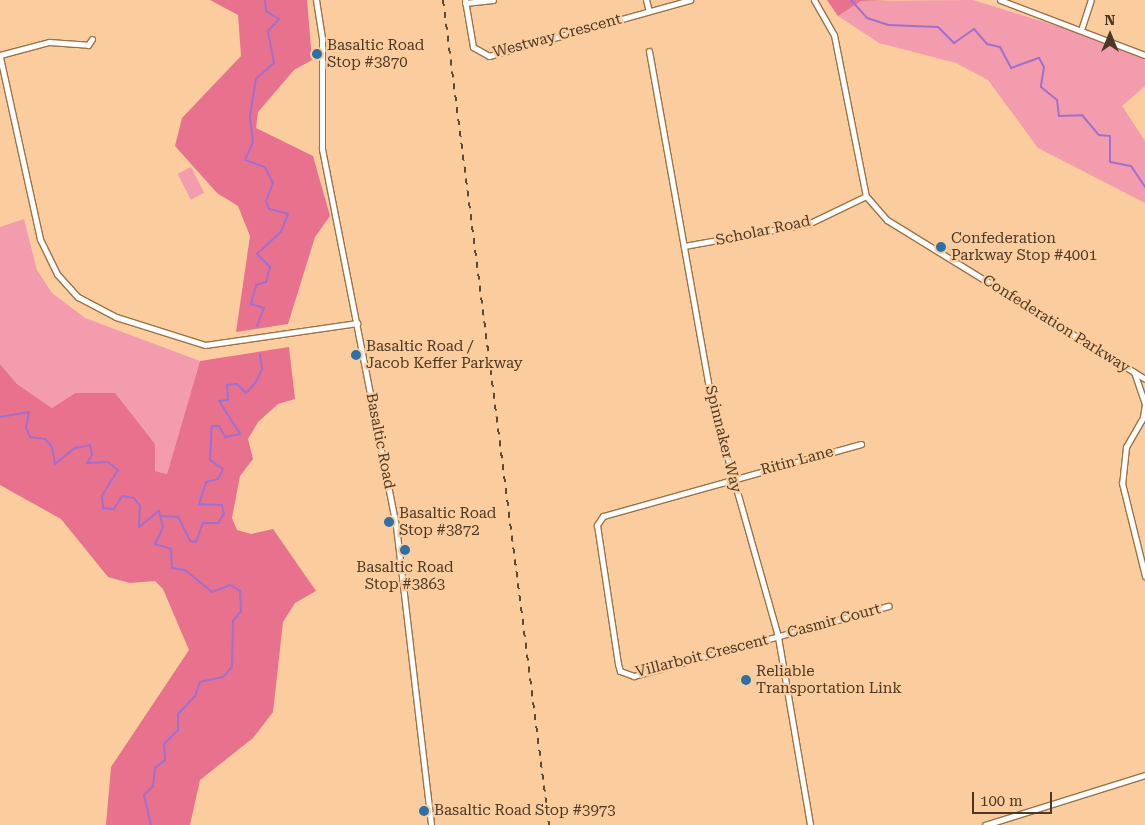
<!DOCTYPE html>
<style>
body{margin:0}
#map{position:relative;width:1145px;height:825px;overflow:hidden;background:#fbcc9d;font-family:"Roboto Serif",serif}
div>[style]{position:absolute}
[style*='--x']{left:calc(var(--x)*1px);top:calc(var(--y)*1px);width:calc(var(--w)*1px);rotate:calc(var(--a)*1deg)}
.green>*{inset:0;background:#f39cad;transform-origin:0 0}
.forest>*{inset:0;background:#e8728d}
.stream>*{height:2px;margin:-1px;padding:0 1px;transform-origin:1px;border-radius:1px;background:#a16fcf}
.roads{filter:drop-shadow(1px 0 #9d7245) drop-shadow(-1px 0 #9d7245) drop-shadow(0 1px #9d7245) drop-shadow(0 -1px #9d7245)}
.minor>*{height:5px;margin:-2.5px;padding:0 2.5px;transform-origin:2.5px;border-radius:2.5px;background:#fff}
.rail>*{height:2px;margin-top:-1px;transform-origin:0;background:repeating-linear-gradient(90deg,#5f4933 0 6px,transparent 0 12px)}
.dots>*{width:14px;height:14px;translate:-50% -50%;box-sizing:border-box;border:2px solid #fbcc9d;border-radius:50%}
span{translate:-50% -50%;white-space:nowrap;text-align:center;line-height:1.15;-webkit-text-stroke:4.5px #fbcc9d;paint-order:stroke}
.street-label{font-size:15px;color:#4b3825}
.poi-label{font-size:15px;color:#4b3825}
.left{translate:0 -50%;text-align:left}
.north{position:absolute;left:1085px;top:10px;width:50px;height:50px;-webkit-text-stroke:4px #fbcc9d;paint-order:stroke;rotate:0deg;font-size:14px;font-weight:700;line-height:20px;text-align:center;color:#4b3825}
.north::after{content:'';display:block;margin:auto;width:18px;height:22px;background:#4b3825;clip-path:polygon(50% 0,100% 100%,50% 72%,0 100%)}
.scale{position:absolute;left:972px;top:792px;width:80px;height:22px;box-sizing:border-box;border:2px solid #4b3825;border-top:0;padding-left:6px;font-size:15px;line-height:18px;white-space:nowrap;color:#4b3825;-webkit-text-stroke:4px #fbcc9d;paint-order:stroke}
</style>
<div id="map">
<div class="green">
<i style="clip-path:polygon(973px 0,1089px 36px,1145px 59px,1145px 86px,1122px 106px,1145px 141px,1145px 203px,1038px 148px,988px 80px,956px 63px,879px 43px,838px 16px,861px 1px)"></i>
<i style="left:191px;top:167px;width:29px;height:15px;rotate:63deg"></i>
<i style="clip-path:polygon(24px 219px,37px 270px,52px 293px,85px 318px,200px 361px,167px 474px,155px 471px,75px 393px,52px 408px,17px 384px,0 364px,0 227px)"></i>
</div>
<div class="forest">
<i style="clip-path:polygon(210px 0,307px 0,312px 60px,294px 70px,258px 112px,256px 128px,313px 156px,330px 216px,315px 237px,288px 324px,236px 332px,250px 236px,238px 206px,217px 193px,175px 146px,182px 118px,241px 56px,238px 15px)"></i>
<i style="clip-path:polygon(827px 0,891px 0,861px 1px,838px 16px)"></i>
<i style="clip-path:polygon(289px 347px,295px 399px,278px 404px,258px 422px,248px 439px,253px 459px,240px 476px,232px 518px,237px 530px,251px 534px,273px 529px,316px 591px,295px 603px,283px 622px,273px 712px,253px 738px,200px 780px,190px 825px,106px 825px,111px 767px,189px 650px,163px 589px,155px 581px,130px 583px,108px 577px,61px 519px,0 485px,0 364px,17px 384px,52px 408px,75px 393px,115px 393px,155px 444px,155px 471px,167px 474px,200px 361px)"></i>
</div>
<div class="stream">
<i style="--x:851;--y:0;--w:24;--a:48"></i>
<i style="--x:867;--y:18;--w:22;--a:18"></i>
<i style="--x:888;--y:25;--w:50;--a:2.3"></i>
<i style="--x:938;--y:27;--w:23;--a:45"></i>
<i style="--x:954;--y:43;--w:24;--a:-35"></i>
<i style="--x:974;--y:29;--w:20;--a:49"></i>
<i style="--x:987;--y:44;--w:13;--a:13"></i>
<i style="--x:1000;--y:47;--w:24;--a:62"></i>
<i style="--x:1011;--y:68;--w:30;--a:-20"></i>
<i style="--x:1039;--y:58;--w:10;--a:61"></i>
<i style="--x:1044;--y:67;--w:20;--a:99"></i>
<i style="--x:1041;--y:87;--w:21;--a:39"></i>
<i style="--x:1057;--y:100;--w:16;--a:83"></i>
<i style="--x:1059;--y:116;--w:23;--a:-2"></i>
<i style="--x:1082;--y:115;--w:26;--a:50"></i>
<i style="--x:1099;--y:135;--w:11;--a:5"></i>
<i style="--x:1110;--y:136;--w:26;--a:90"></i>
<i style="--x:1110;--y:162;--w:21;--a:11"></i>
<i style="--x:1131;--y:166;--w:25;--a:56"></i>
<i style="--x:257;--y:326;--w:19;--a:-69"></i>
<i style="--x:264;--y:308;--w:14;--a:-163"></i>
<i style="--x:251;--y:304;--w:20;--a:-75"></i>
<i style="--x:256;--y:285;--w:10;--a:-17"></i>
<i style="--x:266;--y:282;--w:16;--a:-75"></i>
<i style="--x:270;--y:267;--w:18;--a:-135"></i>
<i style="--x:257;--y:254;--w:33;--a:-43"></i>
<i style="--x:281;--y:232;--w:19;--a:-69"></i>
<i style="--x:288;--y:214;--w:20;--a:-165"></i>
<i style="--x:269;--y:209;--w:9;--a:-111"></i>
<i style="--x:266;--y:201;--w:19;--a:-69"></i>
<i style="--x:273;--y:183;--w:18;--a:-117"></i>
<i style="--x:265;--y:167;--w:21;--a:-161"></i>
<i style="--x:245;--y:160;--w:20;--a:-66"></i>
<i style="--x:253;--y:142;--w:26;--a:-97"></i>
<i style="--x:250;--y:116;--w:37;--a:-81"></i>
<i style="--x:256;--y:79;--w:24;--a:-42"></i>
<i style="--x:274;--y:63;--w:33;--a:-101"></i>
<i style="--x:268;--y:31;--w:16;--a:-47"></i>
<i style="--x:279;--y:19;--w:15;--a:-148"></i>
<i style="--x:266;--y:11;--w:11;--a:-95"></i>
<i style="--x:0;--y:417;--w:29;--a:-10"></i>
<i style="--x:29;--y:412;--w:15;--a:101"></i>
<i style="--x:26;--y:427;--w:11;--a:68"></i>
<i style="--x:30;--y:437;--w:15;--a:8"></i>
<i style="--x:45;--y:439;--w:11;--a:49"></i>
<i style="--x:52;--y:447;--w:17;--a:80"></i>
<i style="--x:55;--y:464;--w:26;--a:-39"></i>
<i style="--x:75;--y:448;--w:15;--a:-11"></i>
<i style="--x:90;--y:445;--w:10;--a:79"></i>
<i style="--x:92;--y:455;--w:9;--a:122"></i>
<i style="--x:87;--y:463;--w:21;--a:-3"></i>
<i style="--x:108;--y:462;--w:13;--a:39"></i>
<i style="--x:118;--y:470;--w:31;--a:122"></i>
<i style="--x:102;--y:496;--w:12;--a:85"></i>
<i style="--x:103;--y:508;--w:11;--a:5"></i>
<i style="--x:114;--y:509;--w:15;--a:-58"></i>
<i style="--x:122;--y:496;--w:12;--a:9"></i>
<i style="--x:134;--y:498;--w:10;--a:53"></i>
<i style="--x:140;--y:506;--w:21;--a:93"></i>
<i style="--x:139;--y:527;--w:26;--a:-39"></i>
<i style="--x:159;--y:511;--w:16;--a:76"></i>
<i style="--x:163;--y:527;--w:19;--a:115"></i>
<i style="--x:155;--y:544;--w:17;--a:17"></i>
<i style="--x:171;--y:549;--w:19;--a:87"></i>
<i style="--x:172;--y:568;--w:13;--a:9"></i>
<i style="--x:185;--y:570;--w:35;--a:39"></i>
<i style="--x:212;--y:592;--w:19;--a:-21"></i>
<i style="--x:230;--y:585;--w:12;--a:31"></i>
<i style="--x:240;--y:591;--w:20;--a:87"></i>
<i style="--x:241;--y:611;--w:13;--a:129"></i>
<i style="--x:233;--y:621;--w:46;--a:91.2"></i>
<i style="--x:232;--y:667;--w:13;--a:132"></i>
<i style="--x:223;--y:677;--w:24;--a:168"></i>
<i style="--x:200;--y:682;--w:15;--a:110"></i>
<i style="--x:195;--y:696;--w:25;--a:133"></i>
<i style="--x:178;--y:714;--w:16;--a:90"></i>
<i style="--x:178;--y:730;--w:20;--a:135"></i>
<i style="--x:164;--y:744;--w:16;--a:86"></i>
<i style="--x:165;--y:760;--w:13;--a:141"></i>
<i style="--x:155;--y:768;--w:18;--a:96"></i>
<i style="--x:153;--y:786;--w:13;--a:135"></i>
<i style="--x:144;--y:795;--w:31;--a:77"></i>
<i style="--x:162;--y:516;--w:16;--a:4"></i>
<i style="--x:178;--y:517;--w:27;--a:63"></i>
<i style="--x:190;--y:541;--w:6;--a:9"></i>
<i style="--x:196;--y:542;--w:20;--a:-70"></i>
<i style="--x:203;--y:523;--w:15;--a:0"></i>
<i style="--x:218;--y:523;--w:11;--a:-56"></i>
<i style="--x:224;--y:514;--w:9;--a:-103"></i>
<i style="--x:222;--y:505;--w:23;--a:-178"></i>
<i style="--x:199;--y:504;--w:23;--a:-72"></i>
<i style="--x:206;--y:482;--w:12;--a:-14"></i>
<i style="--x:218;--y:479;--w:11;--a:-63"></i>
<i style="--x:223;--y:469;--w:16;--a:-145"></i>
<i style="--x:210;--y:460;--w:34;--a:-87"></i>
<i style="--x:212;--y:426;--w:7;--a:0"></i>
<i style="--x:219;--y:426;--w:13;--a:61"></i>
<i style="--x:225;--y:437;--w:15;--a:-11"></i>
<i style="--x:240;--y:434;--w:39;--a:-122"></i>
<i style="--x:219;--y:401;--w:9;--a:-6"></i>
<i style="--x:228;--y:400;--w:15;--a:-94"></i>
<i style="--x:227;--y:385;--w:10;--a:-6"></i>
<i style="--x:237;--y:384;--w:13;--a:45"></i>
<i style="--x:246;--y:393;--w:15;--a:-48"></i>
<i style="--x:256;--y:382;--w:14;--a:-65"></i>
<i style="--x:262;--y:369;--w:15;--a:-98"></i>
</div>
<div class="roads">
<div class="minor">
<i style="--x:316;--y:0;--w:39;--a:81"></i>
<i style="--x:322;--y:39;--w:110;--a:90"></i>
<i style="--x:322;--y:149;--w:384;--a:78.9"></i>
<i style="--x:396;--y:526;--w:301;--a:83.3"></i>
<i style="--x:465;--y:0;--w:48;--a:80.3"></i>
<i style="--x:473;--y:47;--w:18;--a:29"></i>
<i style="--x:489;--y:56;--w:209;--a:-15.6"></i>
<i style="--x:646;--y:0;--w:11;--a:75"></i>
<i style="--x:814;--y:0;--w:40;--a:60.3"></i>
<i style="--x:834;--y:35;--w:164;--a:78.8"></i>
<i style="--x:866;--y:196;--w:32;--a:49"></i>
<i style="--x:887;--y:220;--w:303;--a:31.6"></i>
<i style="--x:1000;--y:0;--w:155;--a:20.8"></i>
<i style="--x:465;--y:3;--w:28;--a:-6"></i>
<i style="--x:1082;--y:27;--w:28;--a:-72"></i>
<i style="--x:649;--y:51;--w:358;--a:79.9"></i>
<i style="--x:712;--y:403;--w:243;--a:74.2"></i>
<i style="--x:778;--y:637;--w:191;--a:80.3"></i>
<i style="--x:0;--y:55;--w:51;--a:-14.9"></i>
<i style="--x:49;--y:42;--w:39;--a:4"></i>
<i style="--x:88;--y:45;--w:7;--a:-56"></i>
<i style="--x:0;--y:57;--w:186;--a:77.6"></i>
<i style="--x:40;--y:239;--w:39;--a:64"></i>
<i style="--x:57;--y:274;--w:31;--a:48"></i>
<i style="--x:78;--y:297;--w:43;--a:27.8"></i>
<i style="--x:116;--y:317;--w:93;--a:17.5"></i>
<i style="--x:205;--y:345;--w:154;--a:-8.2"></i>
<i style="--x:684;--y:246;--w:126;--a:-10.1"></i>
<i style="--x:808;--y:224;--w:64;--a:-25.8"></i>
<i style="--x:1134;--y:372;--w:34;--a:71"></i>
<i style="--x:1145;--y:404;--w:12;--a:99"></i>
<i style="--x:1145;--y:414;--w:38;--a:120"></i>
<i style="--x:1126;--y:447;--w:36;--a:96"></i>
<i style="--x:1122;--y:483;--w:96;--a:76.1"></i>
<i style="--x:861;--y:444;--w:268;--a:164.4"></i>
<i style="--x:603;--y:516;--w:11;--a:124"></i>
<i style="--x:597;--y:525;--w:141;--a:81.4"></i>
<i style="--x:618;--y:664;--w:7;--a:74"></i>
<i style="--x:620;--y:671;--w:15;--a:20"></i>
<i style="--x:634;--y:676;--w:264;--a:-15.4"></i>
<i style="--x:985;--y:825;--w:168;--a:-17.4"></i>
</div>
</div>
<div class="rail">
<i style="--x:443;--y:0;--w:832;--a:82.68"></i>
</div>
<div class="dots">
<i style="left:317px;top:54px;background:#2e6fa5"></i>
<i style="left:941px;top:247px;background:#2e6fa5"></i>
<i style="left:356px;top:355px;background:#2e6fa5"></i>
<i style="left:389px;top:522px;background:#2e6fa5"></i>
<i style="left:405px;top:550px;background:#2e6fa5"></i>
<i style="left:746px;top:680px;background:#2e6fa5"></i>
<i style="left:424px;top:811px;background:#2e6fa5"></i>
</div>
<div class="street-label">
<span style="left:557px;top:36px;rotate:-15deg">Westway Crescent</span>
<span style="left:763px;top:231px;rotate:-12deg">Scholar Road</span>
<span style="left:1056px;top:324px;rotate:32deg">Confederation Parkway</span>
<span style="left:723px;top:439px;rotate:76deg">Spinnaker Way</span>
<span style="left:380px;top:441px;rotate:79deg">Basaltic Road</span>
<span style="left:797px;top:461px;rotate:-15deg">Ritin Lane</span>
<span style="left:834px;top:621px;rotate:-15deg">Casmir Court</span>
<span style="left:702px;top:656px;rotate:-14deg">Villarboit Crescent</span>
</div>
<div class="poi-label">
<span class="left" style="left:327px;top:54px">Basaltic Road<br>Stop #3870</span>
<span class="left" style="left:951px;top:247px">Confederation<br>Parkway Stop #4001</span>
<span class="left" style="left:366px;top:355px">Basaltic Road /<br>Jacob Keffer Parkway</span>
<span class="left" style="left:399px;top:522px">Basaltic Road<br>Stop #3872</span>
<span style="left:405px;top:576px">Basaltic Road<br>Stop #3863</span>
<span class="left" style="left:756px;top:680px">Reliable<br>Transportation Link</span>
<span class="left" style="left:434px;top:811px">Basaltic Road Stop #3973</span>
</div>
<div class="north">N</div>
<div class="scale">100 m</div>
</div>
